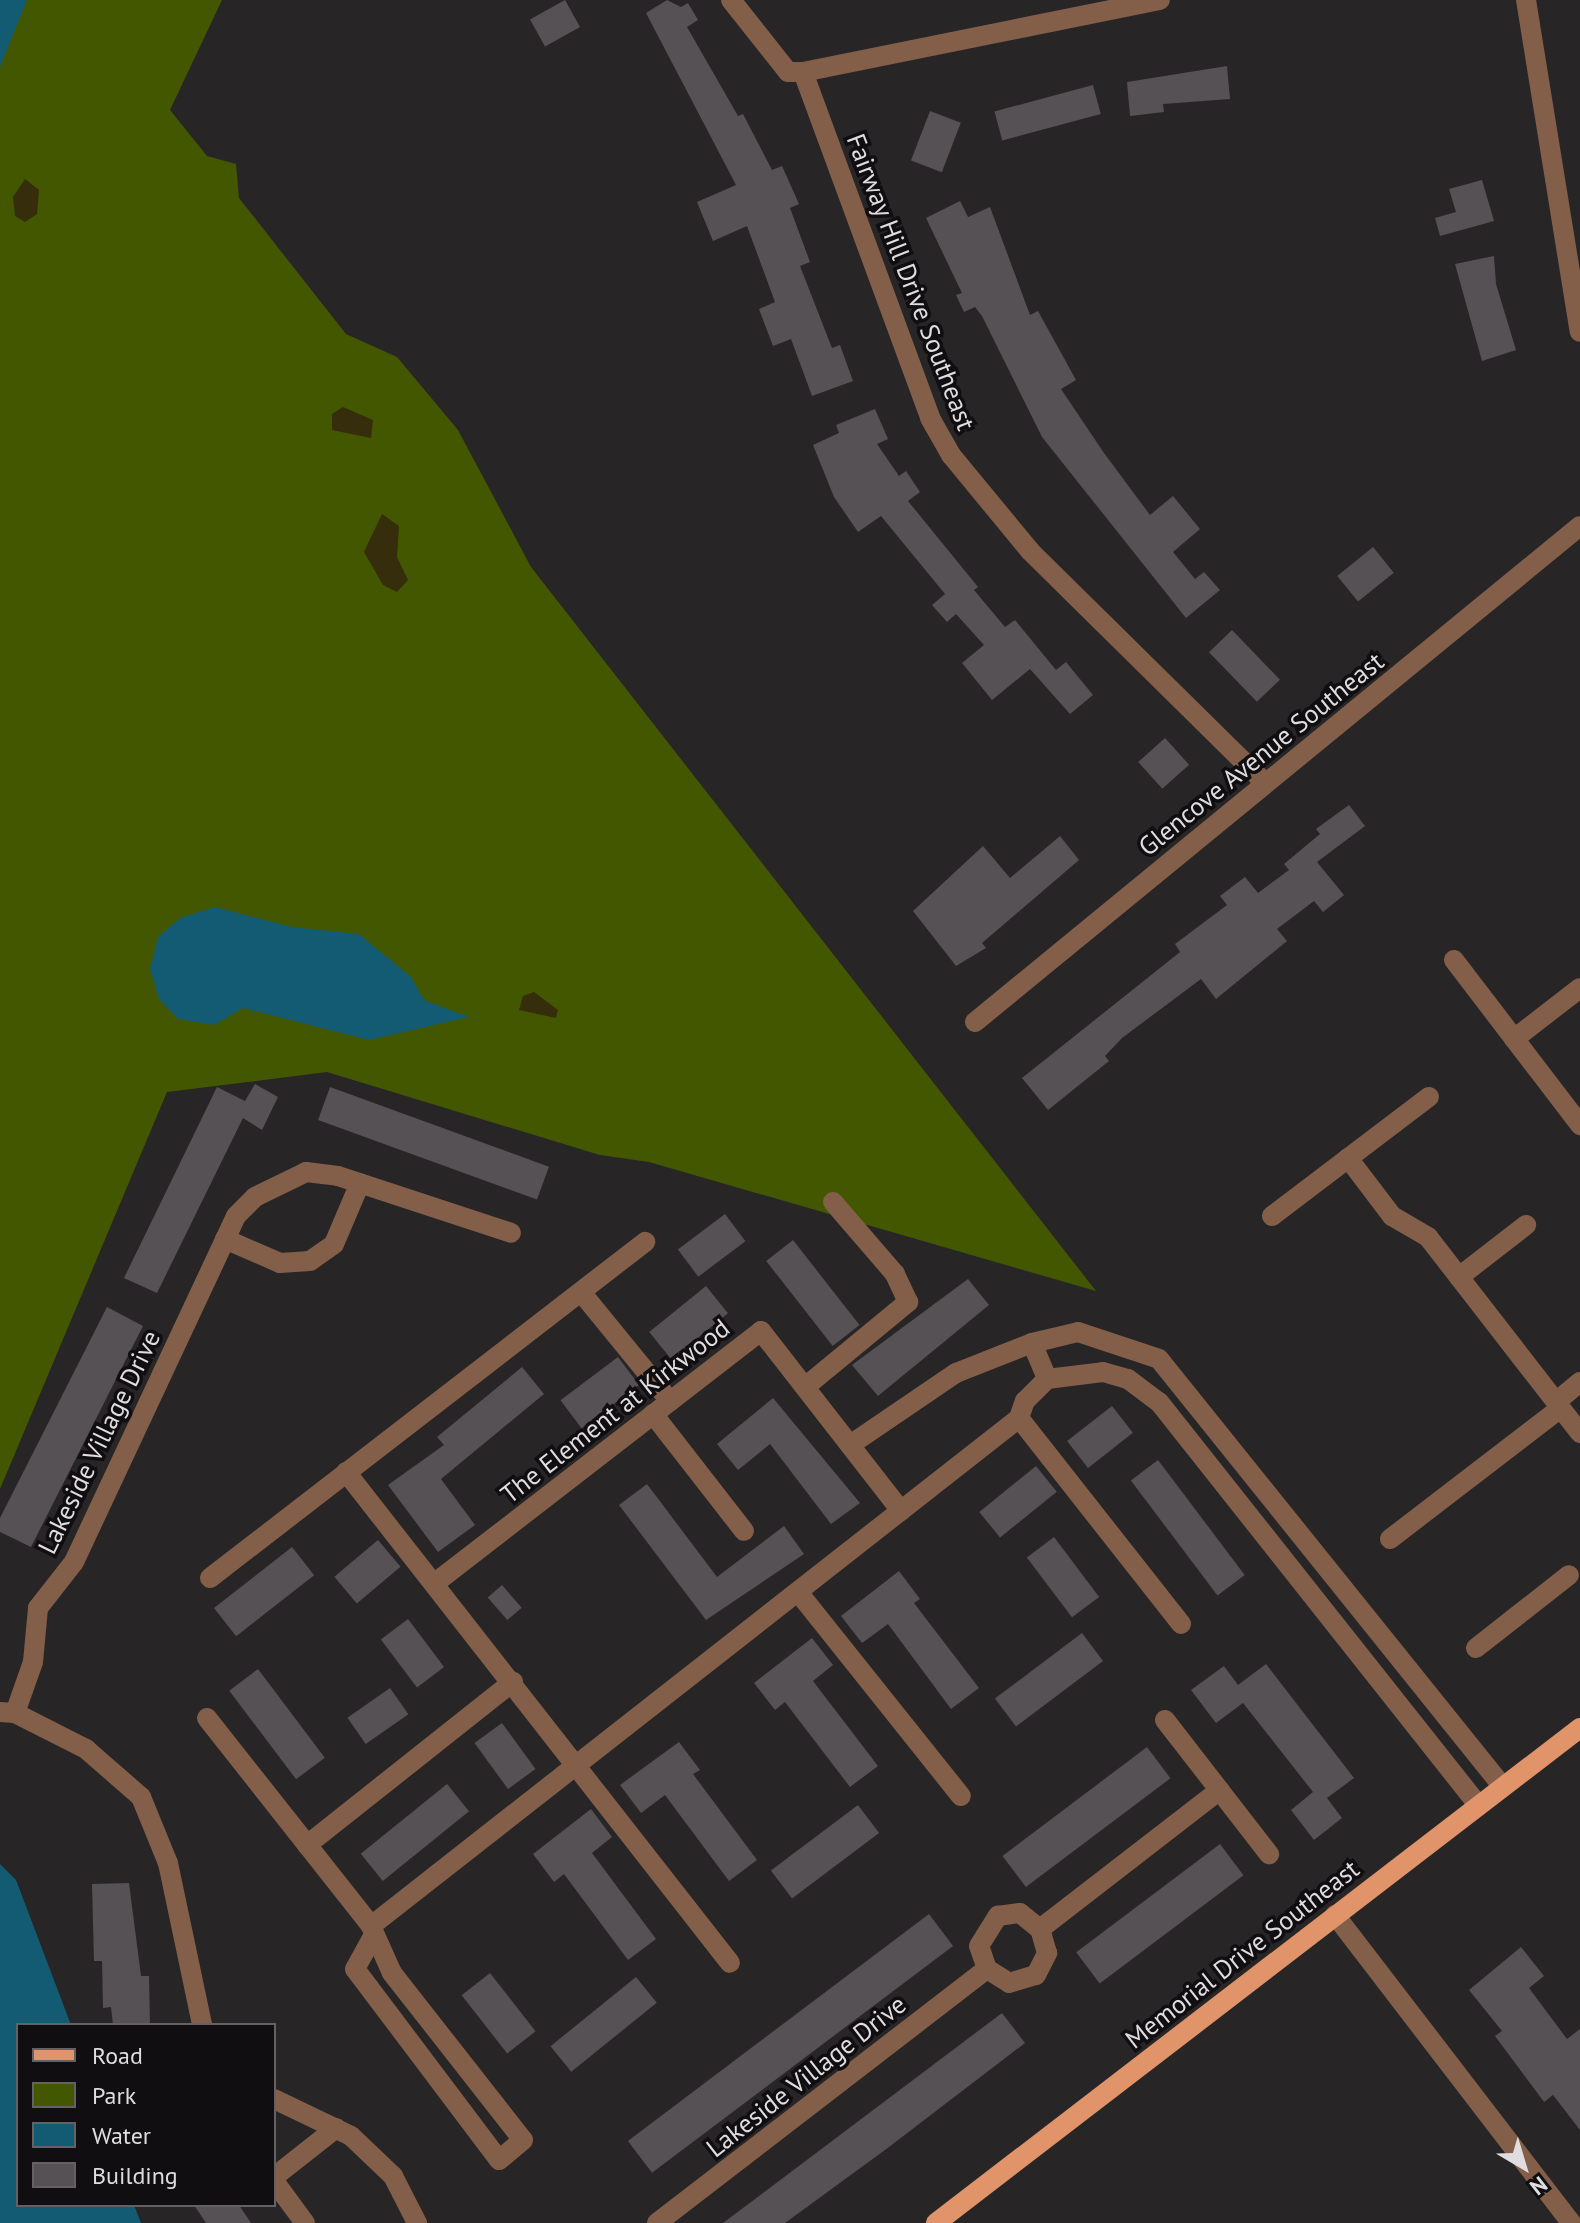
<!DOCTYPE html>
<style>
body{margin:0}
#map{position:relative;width:1580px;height:2223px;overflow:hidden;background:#282527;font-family:"PT Sans",sans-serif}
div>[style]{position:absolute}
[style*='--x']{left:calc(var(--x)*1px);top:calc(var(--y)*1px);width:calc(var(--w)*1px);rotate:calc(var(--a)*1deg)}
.green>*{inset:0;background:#435700}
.sand>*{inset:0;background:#352d0c}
.water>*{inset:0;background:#135b73}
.building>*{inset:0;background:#555154;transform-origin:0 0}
.minor>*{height:20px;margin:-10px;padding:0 10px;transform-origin:10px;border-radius:10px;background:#835e49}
.major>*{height:20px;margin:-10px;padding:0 10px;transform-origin:10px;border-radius:10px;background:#e19469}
span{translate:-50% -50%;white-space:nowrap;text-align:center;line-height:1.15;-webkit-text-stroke:7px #100e10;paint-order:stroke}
.street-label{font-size:26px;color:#dfdddf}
.legend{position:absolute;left:16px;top:2023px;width:260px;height:184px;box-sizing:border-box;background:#100e10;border:2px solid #636163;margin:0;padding:10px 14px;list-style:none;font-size:24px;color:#dfdddf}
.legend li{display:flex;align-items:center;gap:16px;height:40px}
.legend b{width:40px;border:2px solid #636163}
.north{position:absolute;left:1484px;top:2127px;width:80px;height:80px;-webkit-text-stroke:6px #100e10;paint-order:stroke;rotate:142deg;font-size:22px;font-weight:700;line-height:32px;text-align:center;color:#dfdddf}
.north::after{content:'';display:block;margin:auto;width:28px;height:36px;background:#dfdddf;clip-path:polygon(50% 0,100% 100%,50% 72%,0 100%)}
</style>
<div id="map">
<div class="green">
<i style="clip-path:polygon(0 0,222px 0,170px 110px,207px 156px,236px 164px,239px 198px,346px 334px,397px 357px,458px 430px,531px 567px,1096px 1291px,649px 1162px,600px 1155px,327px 1072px,167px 1092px,0 1489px)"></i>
</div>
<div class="sand">
<i style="clip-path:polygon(25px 179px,39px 190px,37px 214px,25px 222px,15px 216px,13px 197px)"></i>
<i style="clip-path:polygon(343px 407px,373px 420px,371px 438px,332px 430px,332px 414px)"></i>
<i style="clip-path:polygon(382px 514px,399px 526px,397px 557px,408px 580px,397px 592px,383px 585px,364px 552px)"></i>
<i style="clip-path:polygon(534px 992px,558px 1010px,556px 1018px,519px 1010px,523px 996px)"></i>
</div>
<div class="water">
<i style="clip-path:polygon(0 0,27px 0,0 67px)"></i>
<i style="clip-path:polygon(215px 907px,292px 927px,359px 934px,411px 977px,424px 1000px,469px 1017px,369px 1040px,243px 1008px,214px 1025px,178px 1019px,159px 999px,150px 969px,158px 937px,180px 918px)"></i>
<i style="clip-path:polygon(0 1864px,16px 1880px,71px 2025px,18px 2025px,18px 2205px,134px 2205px,141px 2223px,0 2223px)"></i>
</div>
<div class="building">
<i style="left:565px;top:0;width:31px;height:40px;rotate:61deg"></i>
<i style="clip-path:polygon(667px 0,681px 7px,688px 3px,698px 20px,687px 27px,738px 116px,743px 114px,772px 170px,782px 166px,799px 204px,790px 208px,810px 262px,800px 266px,832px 348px,840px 345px,853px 381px,812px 396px,791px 339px,773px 346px,759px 309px,775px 302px,747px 226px,713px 241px,697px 202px,736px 185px,646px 13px)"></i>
<i style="clip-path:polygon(1227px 66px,1230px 99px,1163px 104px,1164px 112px,1130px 116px,1127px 82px)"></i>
<i style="left:1093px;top:85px;width:30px;height:102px;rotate:75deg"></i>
<i style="left:930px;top:111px;width:33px;height:53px;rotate:21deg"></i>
<i style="clip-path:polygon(1482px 180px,1494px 221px,1440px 236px,1435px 218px,1456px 212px,1449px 189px)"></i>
<i style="clip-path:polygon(960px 201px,968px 217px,990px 207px,1030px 315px,1038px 311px,1076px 380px,1061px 389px,1104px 453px,1150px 515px,1173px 496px,1200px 529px,1173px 552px,1195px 579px,1204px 572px,1220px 590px,1186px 618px,1042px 437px,982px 316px,975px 307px,964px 312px,956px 295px,962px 293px,926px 218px)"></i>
<i style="clip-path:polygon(1494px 256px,1496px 284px,1516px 350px,1482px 361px,1455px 264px)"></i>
<i style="clip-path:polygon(875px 409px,888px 439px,877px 444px,899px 476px,906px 471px,920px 492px,908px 501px,978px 587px,974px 590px,1005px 627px,1015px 620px,1056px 670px,1066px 662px,1093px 695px,1070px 714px,1030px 669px,992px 700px,962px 663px,984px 645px,956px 614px,947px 622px,932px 605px,945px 594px,881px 516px,858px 532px,834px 497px,813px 445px,839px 433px,836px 425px)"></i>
<i style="left:1373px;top:547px;width:33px;height:46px;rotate:51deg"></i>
<i style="left:1232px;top:630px;width:69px;height:32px;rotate:46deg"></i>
<i style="left:1165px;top:738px;width:36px;height:36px;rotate:48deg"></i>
<i style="clip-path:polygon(1349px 805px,1365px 826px,1317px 862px,1344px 895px,1323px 912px,1314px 901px,1277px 929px,1287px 941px,1216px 999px,1201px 979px,1122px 1038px,1105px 1056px,1109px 1061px,1048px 1110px,1022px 1078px,1180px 952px,1175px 944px,1227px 905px,1220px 896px,1245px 877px,1258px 893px,1289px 870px,1284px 864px,1320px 834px,1316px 829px)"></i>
<i style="clip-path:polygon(1060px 836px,1079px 860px,982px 943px,986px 948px,956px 966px,913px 911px,983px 846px,1010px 878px)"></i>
<i style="clip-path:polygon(255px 1084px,278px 1097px,262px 1130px,243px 1118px,157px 1293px,124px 1278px,217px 1087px,245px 1101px)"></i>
<i style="left:330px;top:1087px;width:233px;height:35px;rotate:20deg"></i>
<i style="left:725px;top:1214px;width:34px;height:59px;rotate:53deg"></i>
<i style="left:793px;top:1240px;width:108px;height:34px;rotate:52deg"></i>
<i style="clip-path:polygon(968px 1279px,989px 1305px,878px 1396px,852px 1365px)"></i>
<i style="left:706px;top:1286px;width:35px;height:73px;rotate:51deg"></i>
<i style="clip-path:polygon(107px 1307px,143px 1326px,31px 1547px,0 1532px,0 1518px)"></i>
<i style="left:618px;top:1357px;width:35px;height:72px;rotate:53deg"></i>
<i style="clip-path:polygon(522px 1367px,544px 1394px,441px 1479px,475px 1525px,438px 1552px,388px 1485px,444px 1445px,437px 1437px)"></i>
<i style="clip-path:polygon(773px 1398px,860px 1503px,831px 1524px,770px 1444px,738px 1470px,717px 1444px)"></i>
<i style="left:1112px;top:1406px;width:34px;height:57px;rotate:52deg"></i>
<i style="left:1158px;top:1460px;width:144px;height:34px;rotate:53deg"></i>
<i style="left:1036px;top:1466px;width:33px;height:73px;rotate:51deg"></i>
<i style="clip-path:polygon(647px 1484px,717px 1577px,784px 1526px,804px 1554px,706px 1620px,619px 1505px)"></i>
<i style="left:1054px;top:1537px;width:75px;height:34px;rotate:53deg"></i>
<i style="left:378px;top:1540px;width:35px;height:57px;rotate:50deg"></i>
<i style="left:292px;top:1547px;width:36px;height:99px;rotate:52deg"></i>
<i style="clip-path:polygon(899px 1571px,920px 1599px,914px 1603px,979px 1688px,951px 1709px,888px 1624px,862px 1643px,841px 1616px)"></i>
<i style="left:502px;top:1585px;width:30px;height:19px;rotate:49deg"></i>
<i style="left:408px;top:1619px;width:60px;height:34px;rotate:53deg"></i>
<i style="left:1082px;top:1633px;width:35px;height:109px;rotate:53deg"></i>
<i style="clip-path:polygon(812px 1638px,833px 1665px,813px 1681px,878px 1766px,850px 1787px,785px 1702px,775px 1710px,754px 1683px)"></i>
<i style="clip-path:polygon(1266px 1664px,1354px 1778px,1327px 1798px,1342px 1818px,1314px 1840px,1291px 1810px,1313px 1792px,1243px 1703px,1216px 1723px,1191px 1690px,1224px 1666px,1238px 1685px)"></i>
<i style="left:258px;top:1669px;width:111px;height:36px;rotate:53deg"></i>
<i style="left:390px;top:1688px;width:32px;height:52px;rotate:55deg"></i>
<i style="left:502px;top:1723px;width:57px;height:34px;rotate:54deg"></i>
<i style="clip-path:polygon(679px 1742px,700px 1770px,693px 1774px,757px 1860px,729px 1881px,665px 1795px,641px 1813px,620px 1785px)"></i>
<i style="left:1147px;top:1747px;width:39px;height:181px;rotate:53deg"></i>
<i style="left:447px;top:1784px;width:35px;height:111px;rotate:51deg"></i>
<i style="left:858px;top:1805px;width:35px;height:109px;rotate:53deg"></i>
<i style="clip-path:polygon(591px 1809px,612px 1837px,592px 1853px,656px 1939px,628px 1960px,564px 1874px,554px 1882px,533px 1854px)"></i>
<i style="left:1220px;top:1844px;width:39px;height:180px;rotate:53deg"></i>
<i style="clip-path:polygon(129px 1883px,141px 1976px,149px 1976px,150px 2025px,113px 2025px,111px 2007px,103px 2008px,102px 1961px,94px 1961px,92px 1884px)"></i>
<i style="left:929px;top:1914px;width:40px;height:377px;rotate:53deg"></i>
<i style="clip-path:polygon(1521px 1947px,1544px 1976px,1529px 1988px,1567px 2039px,1580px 2029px,1580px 2130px,1553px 2095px,1544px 2102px,1495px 2036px,1502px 2031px,1469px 1990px)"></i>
<i style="left:490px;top:1973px;width:74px;height:36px;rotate:52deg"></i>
<i style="left:636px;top:1977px;width:33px;height:110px;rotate:51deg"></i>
<i style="clip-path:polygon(1002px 2013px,1025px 2043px,885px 2150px,785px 2223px,723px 2223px)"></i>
<i style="clip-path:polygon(194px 2205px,239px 2205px,251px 2223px,206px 2223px)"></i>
</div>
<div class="minor">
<i style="--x:731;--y:0;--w:92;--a:51.6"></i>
<i style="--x:788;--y:72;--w:15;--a:0"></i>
<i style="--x:803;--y:72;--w:369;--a:69.8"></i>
<i style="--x:930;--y:418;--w:43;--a:60.4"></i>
<i style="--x:951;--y:455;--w:124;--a:50.5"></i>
<i style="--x:1030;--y:551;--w:329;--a:44.6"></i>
<i style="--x:1526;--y:0;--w:336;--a:80.8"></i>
<i style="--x:803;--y:72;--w:364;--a:-11.4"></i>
<i style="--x:1454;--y:960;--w:208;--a:52.6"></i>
<i style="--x:975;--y:1022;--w:782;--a:-39.35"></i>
<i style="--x:1514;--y:1039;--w:83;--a:-37.7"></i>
<i style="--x:1348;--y:1158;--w:73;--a:52.8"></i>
<i style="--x:1392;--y:1216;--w:42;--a:30.3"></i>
<i style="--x:1428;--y:1237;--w:248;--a:52.2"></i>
<i style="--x:1272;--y:1216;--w:197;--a:-37.2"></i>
<i style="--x:225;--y:1239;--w:60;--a:23.6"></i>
<i style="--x:280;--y:1263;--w:30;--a:-4"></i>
<i style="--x:310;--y:1261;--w:29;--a:-35"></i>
<i style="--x:334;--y:1244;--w:66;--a:-66.9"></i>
<i style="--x:1459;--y:1277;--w:85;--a:-37.8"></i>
<i style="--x:581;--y:1292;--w:141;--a:50.8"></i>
<i style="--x:1032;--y:1343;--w:39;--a:67"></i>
<i style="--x:805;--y:1387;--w:134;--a:-39.5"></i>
<i style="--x:908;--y:1302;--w:31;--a:-115"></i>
<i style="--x:895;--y:1274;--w:95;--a:-130.7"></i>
<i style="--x:1556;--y:1402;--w:31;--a:-40"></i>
<i style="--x:653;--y:1414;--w:148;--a:52.1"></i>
<i style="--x:1019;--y:1418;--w:262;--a:51.8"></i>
<i style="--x:850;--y:1445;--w:128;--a:-34.2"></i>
<i style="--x:956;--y:1373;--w:82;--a:-21.5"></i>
<i style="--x:1032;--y:1343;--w:47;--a:-13.4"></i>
<i style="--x:1078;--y:1332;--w:85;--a:18.4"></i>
<i style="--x:1159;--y:1359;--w:549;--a:51.21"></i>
<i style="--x:346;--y:1472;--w:623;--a:51.97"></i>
<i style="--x:1390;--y:1539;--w:215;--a:-37.5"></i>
<i style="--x:210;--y:1578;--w:550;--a:-37.68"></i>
<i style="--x:435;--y:1583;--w:412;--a:-37.7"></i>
<i style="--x:761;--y:1331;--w:228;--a:52.1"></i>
<i style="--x:798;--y:1592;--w:261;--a:51.4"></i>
<i style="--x:1476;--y:1648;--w:118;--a:-38.1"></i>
<i style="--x:0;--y:1712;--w:15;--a:4"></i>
<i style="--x:15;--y:1713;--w:80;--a:26.9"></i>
<i style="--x:86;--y:1749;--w:73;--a:41.1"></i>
<i style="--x:141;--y:1797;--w:71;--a:67.8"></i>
<i style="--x:168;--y:1863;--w:166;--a:78.1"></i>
<i style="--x:15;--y:1713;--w:54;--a:-70.6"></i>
<i style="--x:33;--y:1662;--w:54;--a:-84.7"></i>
<i style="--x:38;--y:1608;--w:58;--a:-52"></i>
<i style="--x:74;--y:1562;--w:382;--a:-64.9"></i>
<i style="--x:236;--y:1216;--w:27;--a:-45"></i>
<i style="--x:255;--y:1197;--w:57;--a:-26.1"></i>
<i style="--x:306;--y:1172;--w:32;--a:7"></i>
<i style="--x:338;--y:1176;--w:182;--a:18.2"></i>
<i style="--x:207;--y:1718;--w:265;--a:51.7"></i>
<i style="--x:371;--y:1926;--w:823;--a:-38.09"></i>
<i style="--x:1019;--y:1418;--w:18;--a:-71"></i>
<i style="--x:1025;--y:1401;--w:31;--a:-45"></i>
<i style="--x:1047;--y:1379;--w:56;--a:-7.1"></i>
<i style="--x:1103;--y:1372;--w:26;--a:16"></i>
<i style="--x:1128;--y:1379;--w:39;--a:37"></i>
<i style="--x:1159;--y:1402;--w:515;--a:51.62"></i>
<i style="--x:1165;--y:1720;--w:170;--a:52.2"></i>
<i style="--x:307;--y:1845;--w:263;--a:-38.4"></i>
<i style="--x:1335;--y:1915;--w:388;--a:52.5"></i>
<i style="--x:371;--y:1926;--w:51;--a:65.9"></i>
<i style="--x:392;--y:1973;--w:212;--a:51.9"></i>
<i style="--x:523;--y:2140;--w:31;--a:140"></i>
<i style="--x:499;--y:2160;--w:239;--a:-127"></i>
<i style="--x:355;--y:1969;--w:39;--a:-61"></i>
<i style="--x:987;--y:1969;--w:24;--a:-109"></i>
<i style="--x:979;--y:1946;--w:36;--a:-58"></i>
<i style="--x:998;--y:1916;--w:22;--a:-8"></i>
<i style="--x:1020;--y:1913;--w:26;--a:39"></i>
<i style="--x:274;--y:2099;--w:85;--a:25.7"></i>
<i style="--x:351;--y:2136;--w:58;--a:43.6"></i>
<i style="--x:393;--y:2176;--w:53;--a:62.9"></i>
<i style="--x:274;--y:2177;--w:79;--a:-38.3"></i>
<i style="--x:274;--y:2181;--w:52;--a:53.6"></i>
<i style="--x:657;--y:2223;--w:416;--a:-37.6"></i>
<i style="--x:987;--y:1969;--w:26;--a:32"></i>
<i style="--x:1009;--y:1983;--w:28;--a:-17"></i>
<i style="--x:1036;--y:1975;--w:25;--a:-63"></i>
<i style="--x:1047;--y:1953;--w:25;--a:-106"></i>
<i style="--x:1040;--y:1929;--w:227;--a:-37.7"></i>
</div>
<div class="major">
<i style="--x:936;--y:2223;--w:812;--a:-37.55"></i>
</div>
<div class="street-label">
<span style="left:911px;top:282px;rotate:69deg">Fairway Hill Drive Southeast</span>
<span style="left:1261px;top:754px;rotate:-39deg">Glencove Avenue Southeast</span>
<span style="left:615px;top:1411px;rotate:-38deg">The Element at Kirkwood</span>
<span style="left:99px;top:1442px;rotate:-64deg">Lakeside Village Drive</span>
<span style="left:1242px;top:1954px;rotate:-38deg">Memorial Drive Southeast</span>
<span style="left:806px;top:2076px;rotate:-38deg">Lakeside Village Drive</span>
</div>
<ul class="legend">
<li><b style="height:10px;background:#e19469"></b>Road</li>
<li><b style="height:22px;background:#435700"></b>Park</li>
<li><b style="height:22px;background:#135b73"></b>Water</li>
<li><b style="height:22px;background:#555154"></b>Building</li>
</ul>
<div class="north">N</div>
</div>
